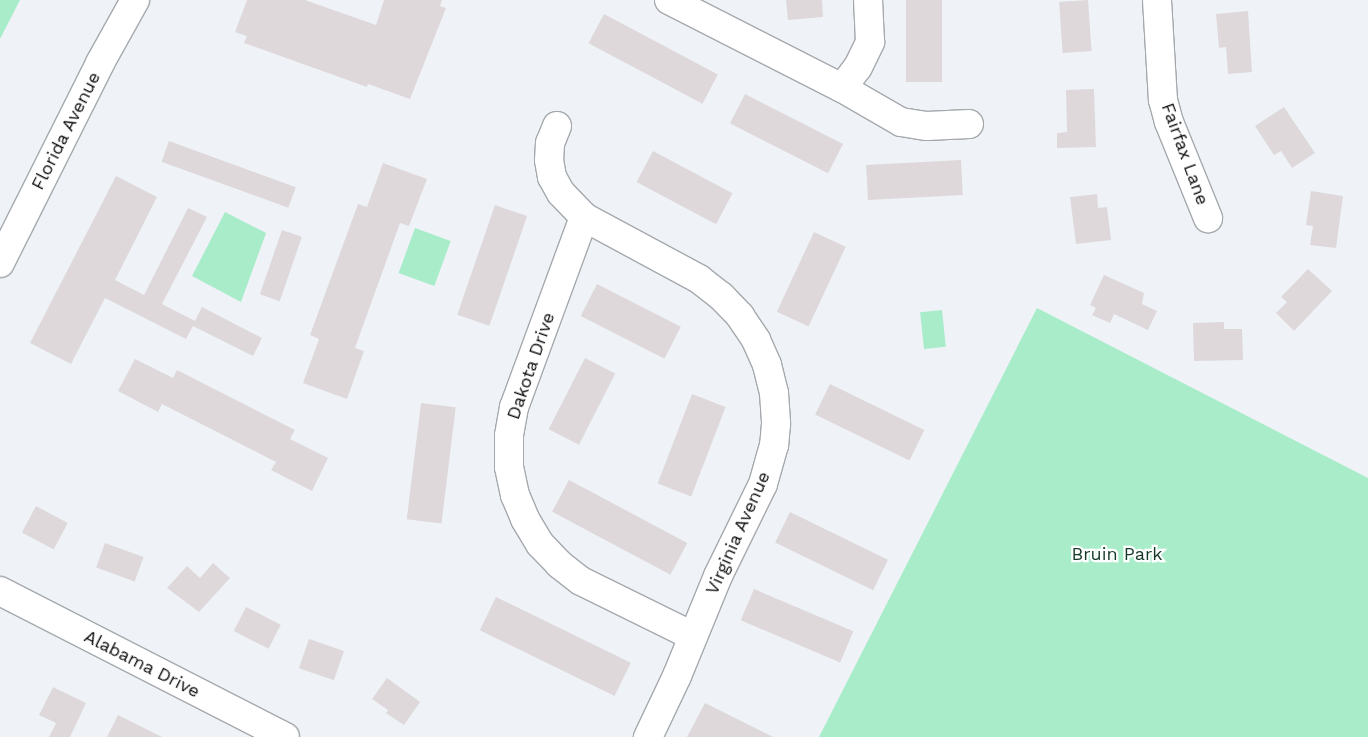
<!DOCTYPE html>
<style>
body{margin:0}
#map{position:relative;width:1368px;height:737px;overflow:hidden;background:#eff3f8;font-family:"Work Sans",sans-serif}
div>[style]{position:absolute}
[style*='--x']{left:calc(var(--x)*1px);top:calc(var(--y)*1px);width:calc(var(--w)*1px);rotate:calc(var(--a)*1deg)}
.green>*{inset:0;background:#a9ecc9;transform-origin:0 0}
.building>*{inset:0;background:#ded8da;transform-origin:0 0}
.roads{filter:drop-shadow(1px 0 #a5a9ad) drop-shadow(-1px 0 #a5a9ad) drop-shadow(0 1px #a5a9ad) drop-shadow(0 -1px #a5a9ad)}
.minor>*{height:28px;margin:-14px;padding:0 14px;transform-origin:14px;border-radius:14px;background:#fff}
span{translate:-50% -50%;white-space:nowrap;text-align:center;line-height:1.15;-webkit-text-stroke:4.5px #fff;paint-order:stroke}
.street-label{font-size:18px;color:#0e0f11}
.park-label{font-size:18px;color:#143928}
</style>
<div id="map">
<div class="green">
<i style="clip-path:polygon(0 0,20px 0,0 39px)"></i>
<i style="clip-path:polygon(225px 212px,266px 233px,241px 302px,192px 276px)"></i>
<i style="left:415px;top:228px;width:38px;height:48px;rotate:20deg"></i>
<i style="clip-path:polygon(1037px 308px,1368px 478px,1368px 737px,819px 737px)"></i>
<i style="left:942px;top:310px;width:37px;height:22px;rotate:84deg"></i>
</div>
<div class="building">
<i style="clip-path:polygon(247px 0,305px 0,376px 25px,384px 0,442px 0,440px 6px,446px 8px,410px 99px,368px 84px,367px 87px,244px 43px,247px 36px,235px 32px)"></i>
<i style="clip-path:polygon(786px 0,822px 0,823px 17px,788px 20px)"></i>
<i style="left:906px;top:0;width:36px;height:82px"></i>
<i style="left:1088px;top:0;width:51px;height:29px;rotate:86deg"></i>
<i style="clip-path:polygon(1248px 11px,1252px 72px,1228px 74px,1226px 47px,1219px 48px,1216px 14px)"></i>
<i style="left:604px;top:14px;width:129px;height:33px;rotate:28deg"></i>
<i style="clip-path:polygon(1094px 89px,1096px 147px,1057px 148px,1057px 133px,1067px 132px,1066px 90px)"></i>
<i style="left:745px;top:94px;width:110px;height:33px;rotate:27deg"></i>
<i style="clip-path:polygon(1284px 107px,1315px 153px,1292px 168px,1281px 151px,1274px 155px,1255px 126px)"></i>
<i style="left:169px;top:141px;width:135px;height:22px;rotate:20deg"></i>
<i style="left:653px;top:151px;width:90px;height:35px;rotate:28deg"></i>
<i style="left:961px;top:160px;width:35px;height:95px;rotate:87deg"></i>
<i style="clip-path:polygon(383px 163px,427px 179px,409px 226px,400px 223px,355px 348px,364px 351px,347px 399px,303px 383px,319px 339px,310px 335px,358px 204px,367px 207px)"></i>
<i style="clip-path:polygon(116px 176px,157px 197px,115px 280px,144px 295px,188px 208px,207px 217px,162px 304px,195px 321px,202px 307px,262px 338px,253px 356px,193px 326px,186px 339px,105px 298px,71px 364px,30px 343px)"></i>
<i style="clip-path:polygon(1311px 191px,1343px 196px,1336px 248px,1310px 245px,1313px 226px,1306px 225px)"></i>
<i style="clip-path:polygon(1097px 194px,1098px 208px,1107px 207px,1111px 240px,1076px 244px,1070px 197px)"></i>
<i style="left:495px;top:205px;width:34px;height:116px;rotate:19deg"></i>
<i style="left:282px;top:230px;width:21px;height:68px;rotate:19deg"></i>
<i style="left:814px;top:232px;width:35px;height:88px;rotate:25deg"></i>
<i style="clip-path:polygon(1308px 269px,1332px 291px,1294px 331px,1276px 313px,1287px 302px,1281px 297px)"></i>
<i style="clip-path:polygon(1104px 275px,1144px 293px,1142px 304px,1157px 311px,1148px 330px,1114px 314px,1110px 323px,1092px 315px,1096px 308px,1090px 305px)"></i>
<i style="left:597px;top:284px;width:94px;height:36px;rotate:27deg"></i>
<i style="clip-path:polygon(1224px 322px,1224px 329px,1242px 329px,1243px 360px,1194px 361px,1193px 323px)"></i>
<i style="left:585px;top:358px;width:34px;height:80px;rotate:27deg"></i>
<i style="clip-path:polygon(135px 359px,173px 378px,177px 370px,295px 430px,290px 439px,328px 458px,312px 491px,271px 470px,276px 462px,162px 404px,158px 412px,118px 391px)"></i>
<i style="left:830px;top:384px;width:105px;height:34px;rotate:26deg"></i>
<i style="left:692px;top:394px;width:36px;height:96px;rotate:21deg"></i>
<i style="left:421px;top:403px;width:35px;height:117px;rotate:7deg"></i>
<i style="left:569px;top:480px;width:134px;height:36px;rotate:28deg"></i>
<i style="left:36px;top:506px;width:36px;height:30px;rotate:28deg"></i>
<i style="left:790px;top:512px;width:109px;height:34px;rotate:26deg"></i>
<i style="left:105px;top:543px;width:41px;height:26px;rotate:20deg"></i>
<i style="clip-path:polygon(213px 563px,230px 578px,199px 612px,167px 588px,187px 566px,200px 578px)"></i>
<i style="left:754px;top:589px;width:108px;height:34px;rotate:23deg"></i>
<i style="left:496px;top:597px;width:150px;height:37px;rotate:26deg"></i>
<i style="left:246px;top:607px;width:39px;height:27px;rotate:27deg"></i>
<i style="left:309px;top:639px;width:37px;height:31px;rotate:19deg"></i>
<i style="clip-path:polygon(387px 678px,420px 702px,404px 725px,386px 713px,388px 710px,372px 699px)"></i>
<i style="clip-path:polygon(53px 687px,86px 703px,70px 737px,49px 737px,56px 723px,39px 715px)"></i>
<i style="clip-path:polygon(705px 703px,773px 737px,687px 737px)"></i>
<i style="clip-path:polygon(118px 715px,162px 737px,107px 737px)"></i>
</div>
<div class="roads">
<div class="minor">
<i style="--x:669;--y:0;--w:194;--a:27"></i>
<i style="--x:842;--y:88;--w:68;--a:30"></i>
<i style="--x:901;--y:122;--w:26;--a:9"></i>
<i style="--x:927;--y:126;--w:42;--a:-2.7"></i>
<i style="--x:1157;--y:0;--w:100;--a:86.6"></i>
<i style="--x:1163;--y:100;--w:23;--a:75"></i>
<i style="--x:1169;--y:122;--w:104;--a:67.9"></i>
<i style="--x:842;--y:88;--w:26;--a:-53"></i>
<i style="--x:858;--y:67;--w:28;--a:-64"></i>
<i style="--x:870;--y:42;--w:42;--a:-92.7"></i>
<i style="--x:557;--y:126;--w:18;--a:112"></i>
<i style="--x:550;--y:143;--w:17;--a:93"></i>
<i style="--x:549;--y:160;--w:17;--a:80"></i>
<i style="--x:552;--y:177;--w:18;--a:61"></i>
<i style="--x:561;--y:193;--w:33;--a:46"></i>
<i style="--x:584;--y:217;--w:131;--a:28.3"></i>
<i style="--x:699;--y:279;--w:28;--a:38"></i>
<i style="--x:721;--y:296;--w:28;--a:46"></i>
<i style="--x:740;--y:316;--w:29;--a:56"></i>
<i style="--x:756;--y:340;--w:27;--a:66"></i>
<i style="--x:767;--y:365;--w:29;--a:76"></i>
<i style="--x:774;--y:393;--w:31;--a:86"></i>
<i style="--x:776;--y:424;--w:21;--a:95"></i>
<i style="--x:774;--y:445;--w:41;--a:105.8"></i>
<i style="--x:763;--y:484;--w:102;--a:116.1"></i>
<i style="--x:718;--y:576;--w:108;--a:112.3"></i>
<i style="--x:677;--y:676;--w:68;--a:115.4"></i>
<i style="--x:584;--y:217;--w:202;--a:110.2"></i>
<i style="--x:514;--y:407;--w:29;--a:100"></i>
<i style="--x:509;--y:436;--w:31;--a:90"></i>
<i style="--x:509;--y:467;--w:29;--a:78"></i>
<i style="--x:515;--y:495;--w:26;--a:67"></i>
<i style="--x:525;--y:519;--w:29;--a:59"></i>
<i style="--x:540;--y:544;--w:28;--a:46"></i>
<i style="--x:559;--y:564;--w:28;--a:38"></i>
<i style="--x:581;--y:581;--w:125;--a:26.2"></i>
<i style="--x:0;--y:263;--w:224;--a:-63.4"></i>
<i style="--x:100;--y:63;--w:72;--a:-60.9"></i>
<i style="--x:0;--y:591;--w:320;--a:27.1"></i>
</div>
</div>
<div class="street-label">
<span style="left:66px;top:131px;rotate:-63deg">Florida Avenue</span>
<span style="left:1185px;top:154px;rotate:70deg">Fairfax Lane</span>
<span style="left:531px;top:366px;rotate:-71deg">Dakota Drive</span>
<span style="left:738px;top:533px;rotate:-66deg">Virginia Avenue</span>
<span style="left:142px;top:664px;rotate:27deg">Alabama Drive</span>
</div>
<div class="park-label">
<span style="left:1117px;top:554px">Bruin Park</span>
</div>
</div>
